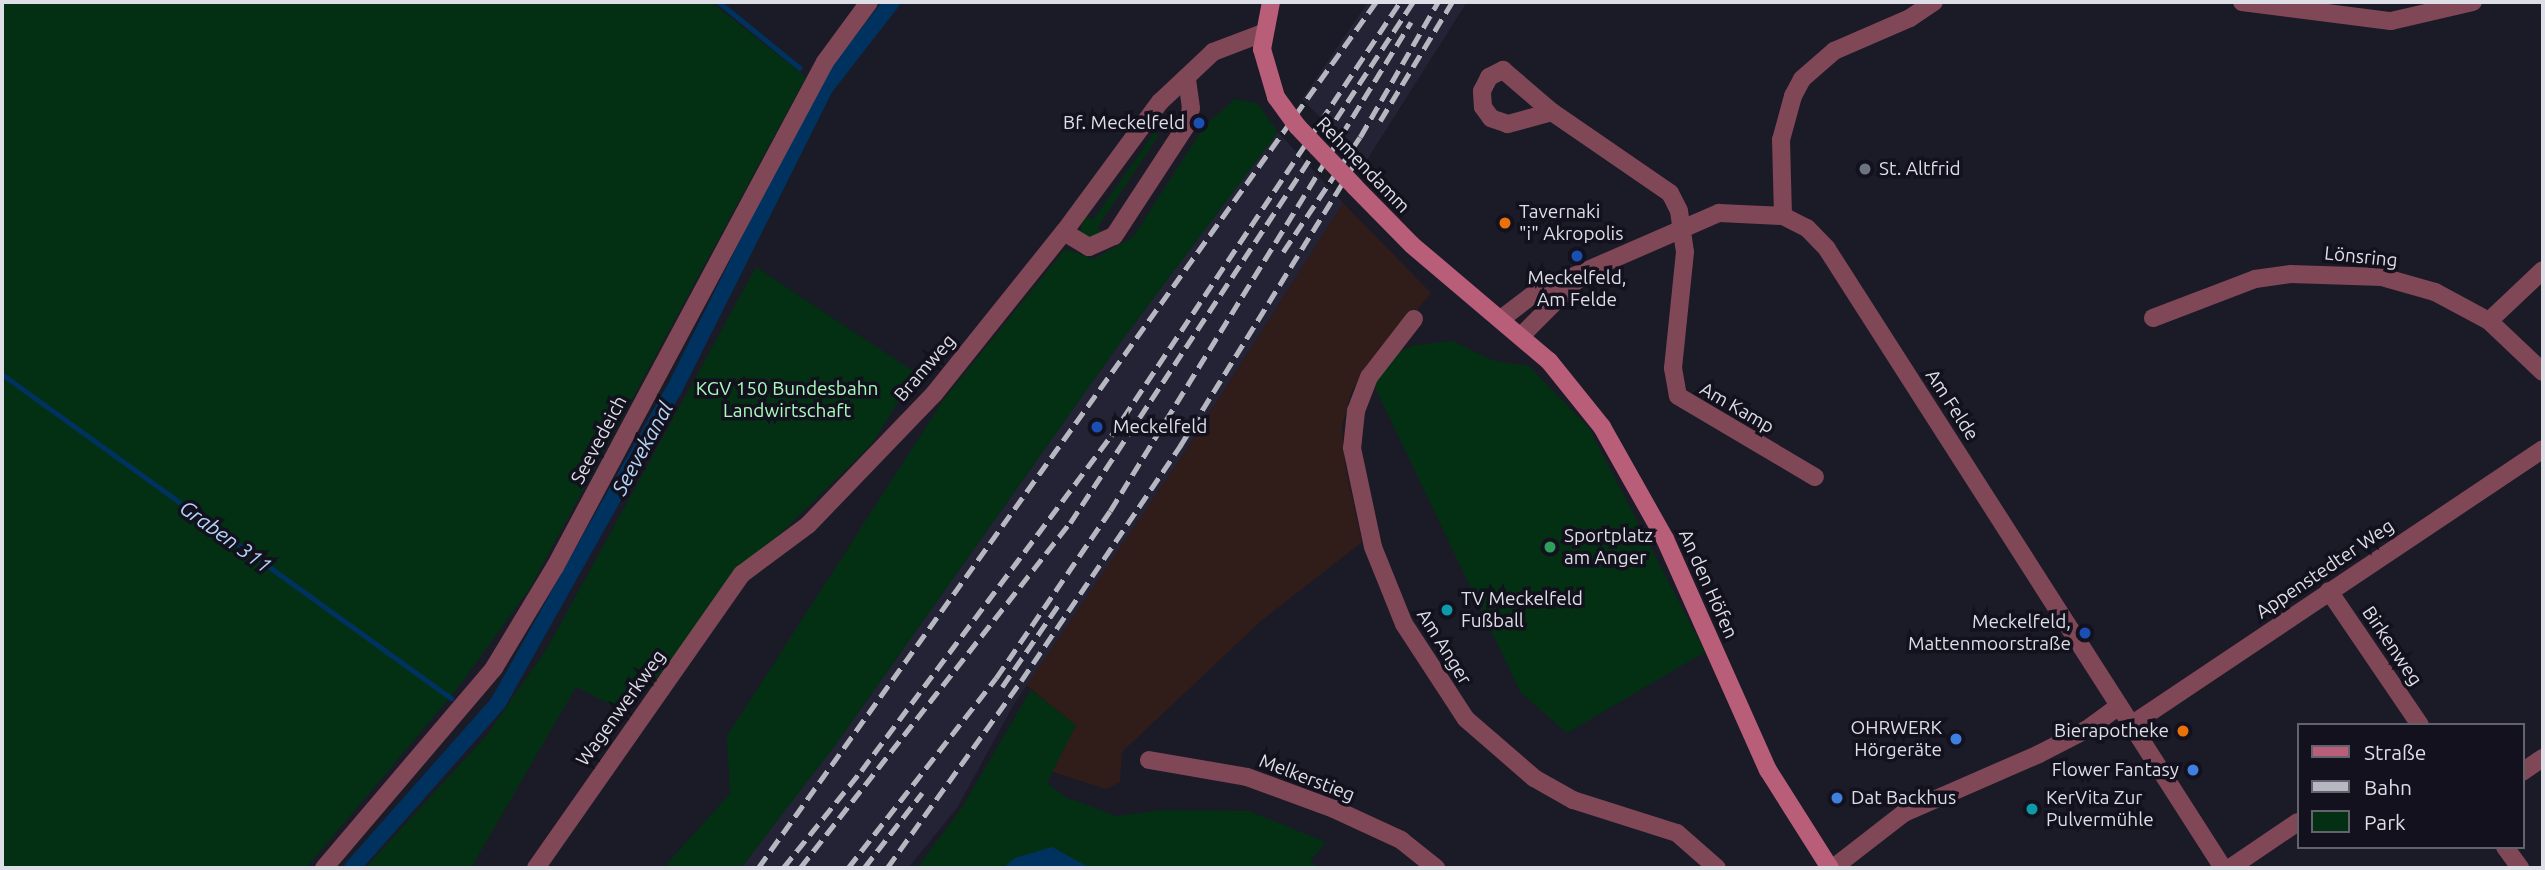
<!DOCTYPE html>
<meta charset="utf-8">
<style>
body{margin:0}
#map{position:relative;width:2545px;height:870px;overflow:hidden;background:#1b1a27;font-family:Ubuntu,sans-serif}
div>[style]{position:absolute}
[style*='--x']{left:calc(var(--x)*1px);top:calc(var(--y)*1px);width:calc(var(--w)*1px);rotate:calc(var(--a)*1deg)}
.commercial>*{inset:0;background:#301d1a}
.built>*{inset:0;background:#232335}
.green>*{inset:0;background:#033013}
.water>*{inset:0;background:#00325f}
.stream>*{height:4.5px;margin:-2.25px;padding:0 2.25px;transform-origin:2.25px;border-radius:2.25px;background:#00325f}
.canal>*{height:16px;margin:-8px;padding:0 8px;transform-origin:8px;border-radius:8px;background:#00325f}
.street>*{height:18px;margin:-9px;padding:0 9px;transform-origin:9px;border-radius:9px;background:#804757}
.secondary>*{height:18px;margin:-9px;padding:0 9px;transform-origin:9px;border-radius:9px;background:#b95e78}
.rail>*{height:4.5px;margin-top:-2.25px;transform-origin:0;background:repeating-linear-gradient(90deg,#b6b7c0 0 14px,transparent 0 21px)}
.secondary-bridge>*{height:18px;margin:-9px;padding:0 9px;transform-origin:9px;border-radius:9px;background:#b95e78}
.dots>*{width:19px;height:19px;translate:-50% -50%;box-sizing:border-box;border:4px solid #12111d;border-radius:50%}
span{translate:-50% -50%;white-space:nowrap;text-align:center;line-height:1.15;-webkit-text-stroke:7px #12111d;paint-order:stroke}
.poi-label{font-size:19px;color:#dddee6}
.right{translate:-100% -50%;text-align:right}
.left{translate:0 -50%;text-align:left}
.street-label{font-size:19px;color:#dddee6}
.park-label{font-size:19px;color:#aafbbb}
.water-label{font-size:21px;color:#b5d4f6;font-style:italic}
.frame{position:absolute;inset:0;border:4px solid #dddee6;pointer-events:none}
.legend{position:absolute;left:2297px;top:723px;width:228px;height:126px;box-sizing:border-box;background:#12111d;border:2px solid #63636d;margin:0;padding:9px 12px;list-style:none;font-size:21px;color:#dddee6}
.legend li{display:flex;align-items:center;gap:14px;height:35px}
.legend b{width:35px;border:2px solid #63636d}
</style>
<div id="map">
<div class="commercial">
<i style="clip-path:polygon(1343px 203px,1431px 293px,1352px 390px,1342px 426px,1345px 465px,1362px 542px,1261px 621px,1122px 752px,1120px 782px,1106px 789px,1050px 771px,1076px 725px,1026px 685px,1184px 453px)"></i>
</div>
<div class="built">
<i style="clip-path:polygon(1368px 2px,1467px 2px,1365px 163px,1302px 99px)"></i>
<i style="clip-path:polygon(1278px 132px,1343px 203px,1184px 453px,1014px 704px,957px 808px,908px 868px,741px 868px,836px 744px,1117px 347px)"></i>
</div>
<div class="green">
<i style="clip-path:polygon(2px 2px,711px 2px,806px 77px,530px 588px,457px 689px,306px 868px,2px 868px)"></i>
<i style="clip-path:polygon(1235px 99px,1258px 104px,1278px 132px,1117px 347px,836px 744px,741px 868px,663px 868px,730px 794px,727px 736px,944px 399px,1065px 249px,1094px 259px,1133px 237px,1205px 125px)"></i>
<i style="clip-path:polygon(1155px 132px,1159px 135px,1097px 228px,1105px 233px,1091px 239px,1080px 232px,1085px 215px,1093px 220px)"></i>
<i style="clip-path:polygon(756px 267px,916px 373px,872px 444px,778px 536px,627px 713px,576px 687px,471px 868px,365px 868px,487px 735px,549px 645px)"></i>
<i style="clip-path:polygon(1453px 341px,1494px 361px,1529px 366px,1589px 428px,1705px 652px,1567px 733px,1521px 693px,1373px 383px,1394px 354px,1415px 345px)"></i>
<i style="clip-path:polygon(1031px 690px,1076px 725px,1047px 783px,1065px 797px,1117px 816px,1163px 810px,1249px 811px,1326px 842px,1310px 861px,1319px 868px,917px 868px,961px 809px)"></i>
</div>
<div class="water">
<i style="clip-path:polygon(1052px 847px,1090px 868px,1003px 868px,1015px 858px)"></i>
</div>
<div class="stream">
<i style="--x:719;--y:2;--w:104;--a:39.2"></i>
<i style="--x:2;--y:374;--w:554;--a:35.81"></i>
</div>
<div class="canal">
<i style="--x:352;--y:868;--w:220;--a:-48.5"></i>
<i style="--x:498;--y:703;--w:359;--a:-60.7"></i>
<i style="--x:674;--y:390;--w:338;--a:-63.4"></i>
<i style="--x:825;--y:88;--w:109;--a:-52.1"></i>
</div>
<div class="street">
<i style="--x:2242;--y:2;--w:150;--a:7.3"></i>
<i style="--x:2391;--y:21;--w:84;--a:-13"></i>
<i style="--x:1552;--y:112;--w:46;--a:164.7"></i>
<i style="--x:1508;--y:124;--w:18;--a:-161"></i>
<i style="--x:1491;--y:118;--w:14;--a:-126"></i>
<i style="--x:1483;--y:107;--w:16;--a:-94"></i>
<i style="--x:1482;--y:91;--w:16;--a:-63"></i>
<i style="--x:1489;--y:77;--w:16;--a:-27"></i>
<i style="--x:1503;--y:70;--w:65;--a:40.6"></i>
<i style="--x:1552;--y:112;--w:143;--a:34.5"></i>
<i style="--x:1670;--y:193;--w:20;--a:63"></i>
<i style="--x:1679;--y:211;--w:41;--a:81.7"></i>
<i style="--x:1685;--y:252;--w:117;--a:95.9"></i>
<i style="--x:1673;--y:368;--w:28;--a:80"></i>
<i style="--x:1678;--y:396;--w:159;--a:30.6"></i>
<i style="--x:1783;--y:216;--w:76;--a:-91.5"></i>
<i style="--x:1781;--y:140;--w:46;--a:-74.7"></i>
<i style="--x:1793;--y:96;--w:19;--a:-62"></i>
<i style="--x:1802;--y:79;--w:43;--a:-41.2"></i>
<i style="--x:1834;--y:51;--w:83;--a:-23.5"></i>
<i style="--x:1910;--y:18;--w:29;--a:-34"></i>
<i style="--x:1064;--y:232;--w:29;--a:31"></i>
<i style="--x:1089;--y:247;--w:27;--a:-24"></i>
<i style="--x:1114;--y:236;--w:135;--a:-56.8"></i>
<i style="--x:1188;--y:123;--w:15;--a:-79"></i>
<i style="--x:1191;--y:108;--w:29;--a:-98"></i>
<i style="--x:2153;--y:318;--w:109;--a:-20.9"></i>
<i style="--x:2255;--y:279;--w:36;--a:-8"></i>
<i style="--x:2291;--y:274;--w:91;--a:1.9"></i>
<i style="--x:2382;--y:277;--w:55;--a:15.8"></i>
<i style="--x:2435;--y:292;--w:61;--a:28.2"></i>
<i style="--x:2489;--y:321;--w:74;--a:43.4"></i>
<i style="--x:1414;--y:319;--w:73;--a:127.8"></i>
<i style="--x:1369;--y:377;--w:36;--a:111"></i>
<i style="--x:1356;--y:411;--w:37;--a:96"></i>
<i style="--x:1352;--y:448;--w:101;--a:78"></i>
<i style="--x:1373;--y:547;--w:83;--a:68.1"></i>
<i style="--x:1404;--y:624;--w:113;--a:56.9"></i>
<i style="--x:1466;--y:719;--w:90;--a:40.9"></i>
<i style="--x:1534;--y:778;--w:45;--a:29.4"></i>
<i style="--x:1573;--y:800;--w:109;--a:17.6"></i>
<i style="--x:1677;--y:833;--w:53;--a:41.2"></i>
<i style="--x:1501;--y:319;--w:43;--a:-37.4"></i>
<i style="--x:1535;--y:293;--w:201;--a:-23.5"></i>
<i style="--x:1719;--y:213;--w:64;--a:2.7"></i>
<i style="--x:1783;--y:216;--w:27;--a:27"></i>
<i style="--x:1807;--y:228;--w:29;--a:46"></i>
<i style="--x:1827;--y:249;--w:735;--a:57.39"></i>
<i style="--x:2489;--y:321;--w:74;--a:-43.4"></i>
<i style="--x:1521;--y:336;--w:81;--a:-45"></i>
<i style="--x:2329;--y:591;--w:162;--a:55.8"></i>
<i style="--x:2131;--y:725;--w:496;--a:-33.8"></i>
<i style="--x:1149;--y:760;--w:99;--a:9.8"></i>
<i style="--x:1247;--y:777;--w:93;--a:20.2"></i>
<i style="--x:1334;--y:809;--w:74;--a:24.8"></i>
<i style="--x:1401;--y:840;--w:45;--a:38.7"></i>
<i style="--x:2522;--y:772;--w:25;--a:-34"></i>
<i style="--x:2505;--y:847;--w:26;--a:54"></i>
<i style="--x:324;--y:868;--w:262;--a:-49.6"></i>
<i style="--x:494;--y:668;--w:118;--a:-58.9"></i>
<i style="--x:555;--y:567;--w:573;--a:-61.87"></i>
<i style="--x:825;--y:62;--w:74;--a:-53.7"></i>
<i style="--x:536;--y:868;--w:359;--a:-55"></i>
<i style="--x:742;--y:574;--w:82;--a:-36.6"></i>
<i style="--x:808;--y:525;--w:182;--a:-46.1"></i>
<i style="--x:934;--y:394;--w:208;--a:-51.3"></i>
<i style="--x:1064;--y:232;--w:162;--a:-53.6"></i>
<i style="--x:1160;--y:102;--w:73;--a:-43.3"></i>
<i style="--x:1213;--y:52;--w:53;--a:-20.8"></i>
<i style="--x:1833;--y:868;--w:90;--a:-37.8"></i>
<i style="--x:1904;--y:813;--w:147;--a:-23.6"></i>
<i style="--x:2039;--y:754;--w:53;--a:-27.1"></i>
<i style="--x:2086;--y:730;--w:41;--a:-36"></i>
<i style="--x:2230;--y:868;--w:82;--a:-34.1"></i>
</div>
<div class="secondary">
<i style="--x:1271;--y:2;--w:48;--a:100.8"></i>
<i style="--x:1262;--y:49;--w:50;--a:73.7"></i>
<i style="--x:1355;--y:187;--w:81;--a:45.5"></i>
<i style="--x:1412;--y:245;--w:180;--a:40.3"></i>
<i style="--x:1549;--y:361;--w:85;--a:51.2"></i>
<i style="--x:1602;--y:427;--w:129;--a:60.6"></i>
<i style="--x:1665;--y:539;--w:253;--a:66"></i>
<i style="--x:1768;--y:770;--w:116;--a:57.7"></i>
</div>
<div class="rail">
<i style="--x:1380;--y:121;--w:139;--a:-58.8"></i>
<i style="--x:1283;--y:252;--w:138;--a:-56.2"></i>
<i style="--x:1360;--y:137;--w:156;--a:-60"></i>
<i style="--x:1002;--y:687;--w:101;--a:-55.5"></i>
<i style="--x:758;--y:868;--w:1064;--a:-54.49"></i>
<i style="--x:783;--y:868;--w:124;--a:-51.2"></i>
<i style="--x:861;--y:771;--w:418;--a:-53.3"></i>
<i style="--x:1111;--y:436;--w:521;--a:-56.34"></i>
<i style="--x:800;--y:868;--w:438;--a:-52"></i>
<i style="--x:1070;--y:523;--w:624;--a:-56.64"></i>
<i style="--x:848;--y:868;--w:241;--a:-52.1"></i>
<i style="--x:996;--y:678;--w:202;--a:-55.7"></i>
<i style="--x:1110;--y:511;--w:574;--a:-58.39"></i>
<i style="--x:864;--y:868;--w:95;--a:-52.3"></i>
<i style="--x:887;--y:868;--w:230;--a:-54.4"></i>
<i style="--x:1021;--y:681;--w:284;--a:-55.9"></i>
<i style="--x:1180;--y:446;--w:329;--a:-58.3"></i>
</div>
<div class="secondary-bridge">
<i style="--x:1276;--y:97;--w:36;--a:54"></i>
<i style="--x:1297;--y:126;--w:84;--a:46.4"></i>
</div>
<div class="dots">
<i style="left:1199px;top:123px;background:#1a4fb4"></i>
<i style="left:1865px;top:169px;background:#6b7280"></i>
<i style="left:1505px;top:223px;background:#e8710a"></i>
<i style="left:1577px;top:256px;background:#1a4fb4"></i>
<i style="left:1097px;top:427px;background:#1a4fb4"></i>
<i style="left:1550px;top:547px;background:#2e9e5b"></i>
<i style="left:1447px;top:610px;background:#0f9aa8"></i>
<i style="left:2085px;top:633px;background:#1a4fb4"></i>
<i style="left:2183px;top:731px;background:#e8710a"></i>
<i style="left:1956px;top:739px;background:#3f7fe0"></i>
<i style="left:2193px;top:770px;background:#3f7fe0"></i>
<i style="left:1837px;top:798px;background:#3f7fe0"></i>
<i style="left:2032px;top:809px;background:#0f9aa8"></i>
</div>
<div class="poi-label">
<span class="right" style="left:1185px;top:123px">Bf. Meckelfeld</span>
<span class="left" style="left:1879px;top:169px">St. Altfrid</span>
<span class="left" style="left:1519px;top:223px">Tavernaki<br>"i" Akropolis</span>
<span style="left:1577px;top:289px">Meckelfeld,<br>Am Felde</span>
<span class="left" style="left:1113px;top:427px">Meckelfeld</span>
<span class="left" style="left:1564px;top:547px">Sportplatz<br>am Anger</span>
<span class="left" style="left:1461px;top:610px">TV Meckelfeld<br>Fußball</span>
<span class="right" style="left:2071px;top:633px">Meckelfeld,<br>Mattenmoorstraße</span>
<span class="right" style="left:1942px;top:739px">OHRWERK<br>Hörgeräte</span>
<span class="right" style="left:2169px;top:731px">Bierapotheke</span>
<span class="right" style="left:2179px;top:770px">Flower Fantasy</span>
<span class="left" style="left:1851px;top:798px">Dat Backhus</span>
<span class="left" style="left:2046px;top:809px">KerVita Zur<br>Pulvermühle</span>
</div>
<div class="street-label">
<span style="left:1363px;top:165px;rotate:46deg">Rehmendamm</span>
<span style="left:2361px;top:257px;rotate:6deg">Lönsring</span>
<span style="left:925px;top:368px;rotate:-49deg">Bramweg</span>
<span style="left:1952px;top:405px;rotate:57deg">Am Felde</span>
<span style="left:1737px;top:408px;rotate:30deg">Am Kamp</span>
<span style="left:599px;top:440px;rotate:-62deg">Seevedeich</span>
<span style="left:2325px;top:569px;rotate:-34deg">Appenstedter Weg</span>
<span style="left:1708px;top:584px;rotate:66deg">An den Höfen</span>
<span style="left:2392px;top:646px;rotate:56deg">Birkenweg</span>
<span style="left:1444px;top:647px;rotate:58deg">Am Anger</span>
<span style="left:621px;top:708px;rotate:-54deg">Wagenwerkweg</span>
<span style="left:1307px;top:778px;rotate:21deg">Melkerstieg</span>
</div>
<div class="park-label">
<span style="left:787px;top:400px">KGV 150 Bundesbahn<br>Landwirtschaft</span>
</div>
<div class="water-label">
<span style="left:642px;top:448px;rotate:-61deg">Seevekanal</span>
<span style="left:226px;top:536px;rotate:36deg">Graben 311</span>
</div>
<div class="frame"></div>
<ul class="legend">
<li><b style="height:9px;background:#b95e78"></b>Straße</li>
<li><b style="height:9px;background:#b6b7c0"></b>Bahn</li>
<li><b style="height:19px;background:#033013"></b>Park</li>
</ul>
</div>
